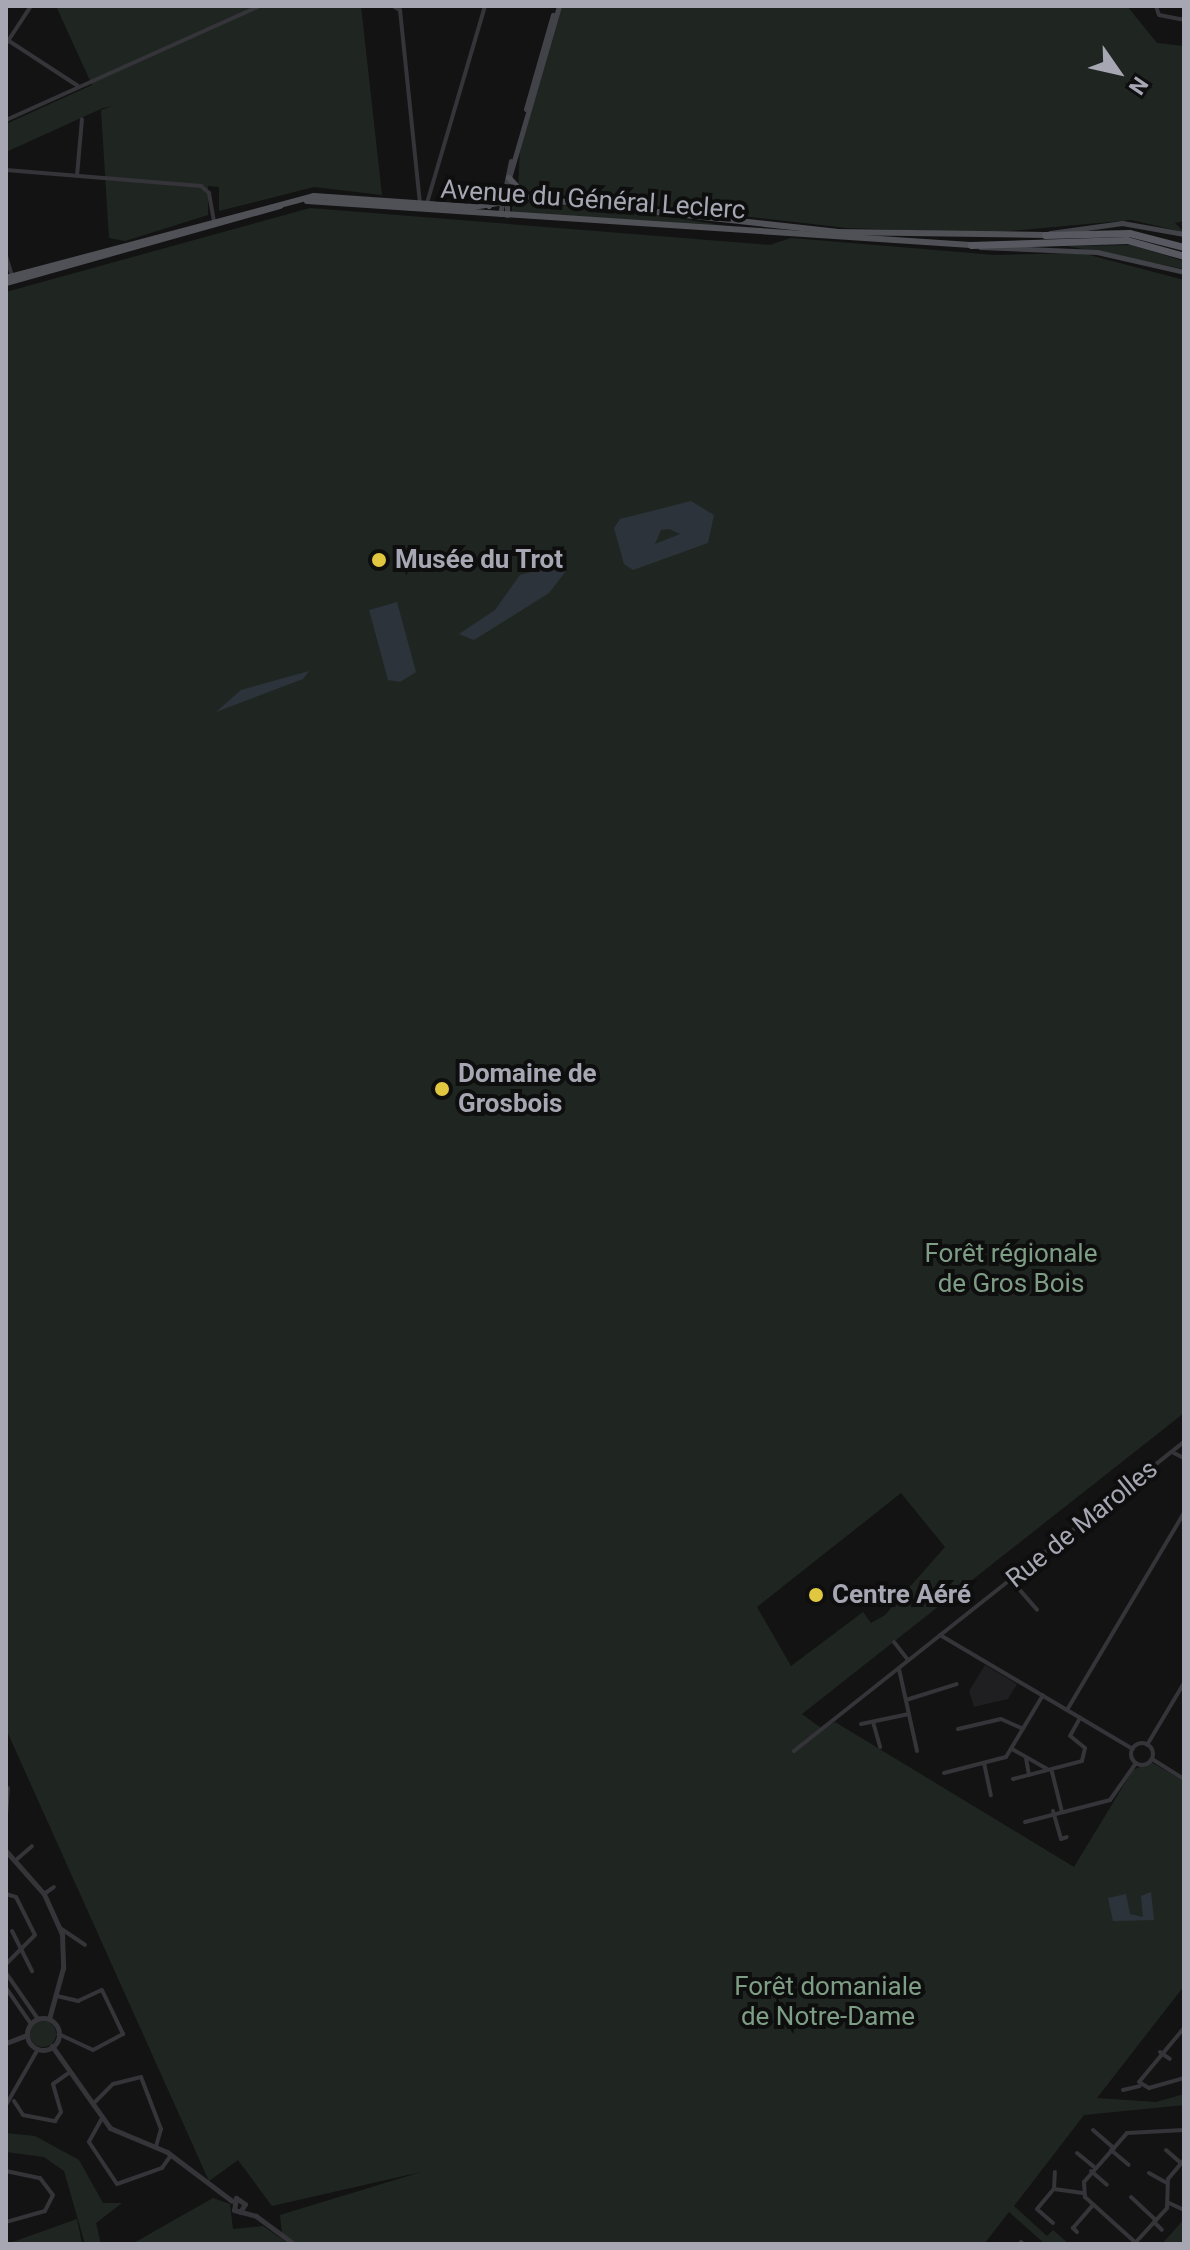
<!DOCTYPE html>
<meta charset="utf-8">
<style>
body{margin:0}
#map{position:relative;width:1190px;height:2250px;overflow:hidden;background:#131314;font-family:Roboto,sans-serif}
div>[style]{position:absolute}
[style*='--x']{left:calc(var(--x)*1px);top:calc(var(--y)*1px);width:calc(var(--w)*1px);rotate:calc(var(--a)*1deg)}
.built>*{inset:0;background:#1f1f21}
.green>*{inset:0;background:#1f2621}
.round{border-radius:50%}
.water>*{inset:0;background:#2d333b}
.minor>*{height:4px;margin:-2px;padding:0 2px;transform-origin:2px;border-radius:2px;background:#343439}
.minor>.ring{margin:-2px;padding:0;box-sizing:content-box;background:none;border:4px solid #343439;border-radius:50%}
.tertiary>*{height:5px;margin:-2.5px;padding:0 2.5px;transform-origin:2.5px;border-radius:2.5px;background:#343439}
.tertiary>.ring{margin:-2.5px;padding:0;box-sizing:content-box;background:none;border:5px solid #343439;border-radius:50%}
.secondary>*{height:5px;margin:-2.5px;padding:0 2.5px;transform-origin:2.5px;border-radius:2.5px;background:#424349}
.primary>*{height:6px;margin:-3px;padding:0 3px;transform-origin:3px;border-radius:3px;background:#505157}
.trunk>*{height:7px;margin:-3.5px;padding:0 3.5px;transform-origin:3.5px;border-radius:3.5px;background:#585960}
.dots>*{width:22px;height:22px;translate:-50% -50%;box-sizing:border-box;border:4px solid #0e0e0f;border-radius:50%}
span{translate:-50% -50%;white-space:nowrap;text-align:center;line-height:1.15;-webkit-text-stroke:8px #0e0e0f;paint-order:stroke}
.street-label{font-size:26px;color:#a6a7b3}
.poi-label{font-size:26px;color:#a6a7b3;font-weight:700}
.left{translate:0 -50%;text-align:left}
.park-label{font-size:26px;color:#7e9d85}
.frame{position:absolute;inset:0;border:8px solid #a6a7b3;pointer-events:none}
.north{position:absolute;left:1078px;top:32px;width:80px;height:80px;-webkit-text-stroke:6px #0e0e0f;paint-order:stroke;rotate:124deg;font-size:22px;font-weight:700;line-height:32px;text-align:center;color:#a6a7b3}
.north::after{content:'';display:block;margin:auto;width:28px;height:36px;background:#a6a7b3;clip-path:polygon(50% 0,100% 100%,50% 72%,0 100%)}
</style>
<div id="map">
<div class="built">
<i style="clip-path:polygon(985px 1665px,1017px 1684px,1008px 1699px,974px 1707px,969px 1691px)"></i>
</div>
<div class="green">
<i style="clip-path:polygon(56px 6px,361px 6px,382px 195px,314px 187px,219px 211px,219px 187px,208px 186px,208px 215px,125px 241px,109px 238px,101px 110px,113px 106px,103px 108px,6px 152px,6px 124px,92px 85px)"></i>
<i style="clip-path:polygon(561px 6px,1127px 6px,1157px 43px,1184px 46px,1184px 221px,1175px 223px,1184px 232px,1131px 220px,989px 233px,847px 228px,518px 190px,520px 147px)"></i>
<i style="clip-path:polygon(523px 202px,632px 211px,740px 228px,512px 212px,512px 204px)"></i>
<i style="clip-path:polygon(evenodd,310px 208px,770px 245px,791px 238px,995px 255px,1082px 253px,1184px 280px,1184px 1413px,802px 1714px,821px 1728px,835px 1722px,1074px 1867px,1133px 1770px,1151px 1762px,1184px 1781px,1184px 1986px,1097px 2098px,1156px 2102px,1184px 2094px,1184px 2105px,1084px 2115px,1014px 2206px,1047px 2236px,1053px 2230px,1069px 2244px,1045px 2244px,1009px 2212px,984px 2244px,297px 2244px,282px 2233px,280px 2215px,421px 2172px,272px 2206px,238px 2160px,209px 2181px,6px 1729px,6px 292px,310px 208px,901px 1493px,945px 1547px,885px 1615px,871px 1623px,863px 1612px,791px 1666px,757px 1607px,901px 1493px)"></i>
<i style="clip-path:polygon(1131px 245px,1184px 261px,1184px 269px,1067px 246px)"></i>
<i class="round" style="left:30px;top:2021px;width:26px;height:26px"></i>
<i style="clip-path:polygon(6px 2133px,35px 2136px,79px 2160px,103px 2203px,122px 2203px,96px 2223px,101px 2244px,85px 2244px,64px 2171px,44px 2157px,6px 2152px)"></i>
<i style="clip-path:polygon(213px 2198px,230px 2204px,233px 2229px,263px 2226px,289px 2244px,132px 2244px)"></i>
<i style="clip-path:polygon(77px 2219px,82px 2244px,7px 2244px)"></i>
<i style="clip-path:polygon(1184px 2219px,1184px 2244px,1162px 2244px)"></i>
</div>
<div class="water">
<i style="clip-path:polygon(evenodd,691px 501px,714px 515px,708px 543px,633px 570px,624px 564px,614px 528px,620px 519px,691px 501px,661px 530px,669px 529px,680px 534px,655px 544px,661px 530px)"></i>
<i style="clip-path:polygon(549px 567px,566px 571px,549px 593px,474px 640px,459px 634px,495px 610px,520px 575px)"></i>
<i style="clip-path:polygon(397px 602px,416px 672px,400px 682px,388px 680px,369px 610px)"></i>
<i style="clip-path:polygon(309px 671px,303px 679px,216px 712px,241px 690px)"></i>
<i style="clip-path:polygon(1151px 1892px,1154px 1920px,1113px 1921px,1108px 1898px,1126px 1894px,1130px 1914px,1143px 1917px,1141px 1896px)"></i>
</div>
<div class="minor">
<i style="--x:393;--y:6;--w:8;--a:30"></i>
<i style="--x:1156;--y:6;--w:9;--a:72"></i>
<i style="--x:1159;--y:15;--w:25;--a:11"></i>
<i style="--x:400;--y:10;--w:193;--a:84.1"></i>
<i style="--x:6;--y:39;--w:86;--a:33.1"></i>
<i style="--x:6;--y:44;--w:45;--a:-56.7"></i>
<i style="--x:6;--y:120;--w:278;--a:-24.2"></i>
<i style="--x:6;--y:170;--w:196;--a:4.7"></i>
<i style="--x:201;--y:186;--w:11;--a:41"></i>
<i style="--x:209;--y:193;--w:29;--a:80"></i>
<i style="--x:77;--y:176;--w:57;--a:-85"></i>
<i style="--x:427;--y:203;--w:205;--a:-73.6"></i>
<i style="--x:6;--y:256;--w:21;--a:73"></i>
<i style="--x:1172;--y:1452;--w:13;--a:27"></i>
<i style="--x:1012;--y:1581;--w:38;--a:49"></i>
<i style="--x:940;--y:1635;--w:224;--a:30.6"></i>
<i style="--x:894;--y:1642;--w:23;--a:52"></i>
<i style="--x:899;--y:1669;--w:84;--a:77.6"></i>
<i style="--x:906;--y:1700;--w:53;--a:-17.4"></i>
<i style="--x:1067;--y:1710;--w:229;--a:-59.3"></i>
<i style="--x:873;--y:1722;--w:26;--a:74"></i>
<i style="--x:861;--y:1724;--w:49;--a:-11.8"></i>
<i style="--x:958;--y:1729;--w:44;--a:-13.1"></i>
<i style="--x:1001;--y:1719;--w:24;--a:24"></i>
<i class="ring" style="left:1131px;top:1743px;width:18px;height:18px"></i>
<i style="--x:1147;--y:1745;--w:72;--a:-59.2"></i>
<i style="--x:1012;--y:1749;--w:40;--a:29.7"></i>
<i style="--x:794;--y:1751;--w:498;--a:-38.4"></i>
<i style="--x:1026;--y:1758;--w:17;--a:80"></i>
<i style="--x:1152;--y:1759;--w:38;--a:32"></i>
<i style="--x:984;--y:1763;--w:33;--a:78"></i>
<i style="--x:1052;--y:1772;--w:41;--a:76"></i>
<i style="--x:944;--y:1773;--w:64;--a:-14.5"></i>
<i style="--x:1006;--y:1757;--w:72;--a:-59.2"></i>
<i style="--x:1013;--y:1779;--w:71;--a:-14.6"></i>
<i style="--x:1082;--y:1761;--w:13;--a:-77"></i>
<i style="--x:1085;--y:1748;--w:19;--a:-141"></i>
<i style="--x:1070;--y:1736;--w:21;--a:-61"></i>
<i style="--x:1053;--y:1811;--w:29;--a:74"></i>
<i style="--x:1061;--y:1839;--w:6;--a:-18"></i>
<i style="--x:6;--y:1815;--w:27;--a:-86"></i>
<i style="--x:1025;--y:1822;--w:88;--a:-14.5"></i>
<i style="--x:1110;--y:1800;--w:45;--a:-54.9"></i>
<i style="--x:16;--y:1860;--w:21;--a:-41"></i>
<i style="--x:6;--y:1894;--w:10;--a:17"></i>
<i style="--x:16;--y:1897;--w:42;--a:63.4"></i>
<i style="--x:35;--y:1935;--w:41;--a:135"></i>
<i style="--x:44;--y:1894;--w:12;--a:-35"></i>
<i style="--x:60;--y:1928;--w:30;--a:34"></i>
<i style="--x:12;--y:1931;--w:45;--a:63.4"></i>
<i style="--x:6;--y:1973;--w:56;--a:55.2"></i>
<i style="--x:6;--y:1988;--w:44;--a:55.2"></i>
<i style="--x:57;--y:1996;--w:22;--a:13"></i>
<i style="--x:78;--y:2001;--w:26;--a:-25"></i>
<i style="--x:102;--y:1990;--w:49;--a:64.5"></i>
<i style="--x:123;--y:2034;--w:34;--a:152"></i>
<i style="--x:93;--y:2050;--w:38;--a:-155"></i>
<i style="--x:1184;--y:2028;--w:70;--a:129.8"></i>
<i style="--x:1139;--y:2082;--w:12;--a:31"></i>
<i style="--x:1149;--y:2088;--w:36;--a:-16"></i>
<i style="--x:1160;--y:2052;--w:12;--a:35"></i>
<i style="--x:1123;--y:2090;--w:17;--a:-13"></i>
<i style="--x:14;--y:2101;--w:17;--a:57"></i>
<i style="--x:23;--y:2115;--w:33;--a:11"></i>
<i style="--x:55;--y:2121;--w:11;--a:-56"></i>
<i style="--x:61;--y:2112;--w:29;--a:-106"></i>
<i style="--x:53;--y:2084;--w:21;--a:-35"></i>
<i style="--x:93;--y:2104;--w:28;--a:-45"></i>
<i style="--x:113;--y:2084;--w:29;--a:-14"></i>
<i style="--x:141;--y:2077;--w:56;--a:69"></i>
<i style="--x:161;--y:2129;--w:19;--a:106"></i>
<i style="--x:6;--y:2105;--w:64;--a:-60.3"></i>
<i style="--x:101;--y:2120;--w:25;--a:119"></i>
<i style="--x:89;--y:2142;--w:50;--a:56.3"></i>
<i style="--x:117;--y:2184;--w:48;--a:-19.6"></i>
<i style="--x:162;--y:2168;--w:16;--a:-55"></i>
<i style="--x:1093;--y:2130;--w:28;--a:41"></i>
<i style="--x:1111;--y:2150;--w:23;--a:40"></i>
<i style="--x:1166;--y:2150;--w:20;--a:41"></i>
<i style="--x:1077;--y:2153;--w:22;--a:39"></i>
<i style="--x:6;--y:2171;--w:35;--a:12"></i>
<i style="--x:40;--y:2178;--w:21;--a:53"></i>
<i style="--x:53;--y:2195;--w:18;--a:117"></i>
<i style="--x:45;--y:2211;--w:41;--a:164.2"></i>
<i style="--x:1091;--y:2171;--w:21;--a:41"></i>
<i style="--x:1149;--y:2173;--w:21;--a:29"></i>
<i style="--x:1054;--y:2189;--w:17;--a:-87"></i>
<i style="--x:1131;--y:2197;--w:34;--a:43"></i>
<i style="--x:1169;--y:2203;--w:14;--a:25"></i>
<i style="--x:1154;--y:2222;--w:11;--a:45"></i>
<i style="--x:1053;--y:2223;--w:21;--a:-139"></i>
<i style="--x:1037;--y:2209;--w:26;--a:-50"></i>
<i style="--x:1054;--y:2189;--w:29;--a:8"></i>
<i style="--x:1077;--y:2232;--w:6;--a:-135"></i>
<i style="--x:1073;--y:2228;--w:30;--a:-49"></i>
<i style="--x:1021;--y:2242;--w:3;--a:45"></i>
<i style="--x:1136;--y:2242;--w:46;--a:-47.6"></i>
<i style="--x:1167;--y:2208;--w:29;--a:-88"></i>
<i style="--x:1168;--y:2179;--w:25;--a:-50"></i>
<i style="--x:1136;--y:2243;--w:69;--a:-138"></i>
<i style="--x:1085;--y:2197;--w:15;--a:-94"></i>
<i style="--x:1084;--y:2182;--w:65;--a:-48.7"></i>
<i style="--x:1127;--y:2133;--w:57;--a:-3"></i>
</div>
<div class="tertiary">
<i style="--x:6;--y:1851;--w:57;--a:48.5"></i>
<i style="--x:44;--y:1894;--w:44;--a:65.8"></i>
<i style="--x:62;--y:1934;--w:34;--a:88"></i>
<i style="--x:63;--y:1968;--w:53;--a:105.4"></i>
<i class="ring" style="left:27px;top:2018px;width:27px;height:27px"></i>
<i style="--x:6;--y:2043;--w:22;--a:-21"></i>
<i style="--x:52;--y:2046;--w:100;--a:54.7"></i>
<i style="--x:110;--y:2128;--w:62;--a:22.8"></i>
<i style="--x:167;--y:2152;--w:81;--a:37"></i>
<i style="--x:240;--y:2212;--w:9;--a:-58"></i>
<i style="--x:245;--y:2204;--w:11;--a:-146"></i>
<i style="--x:236;--y:2198;--w:12;--a:99"></i>
<i style="--x:234;--y:2210;--w:23;--a:15"></i>
<i style="--x:256;--y:2216;--w:47;--a:36.4"></i>
</div>
<div class="secondary">
<i style="--x:526;--y:109;--w:98;--a:-74"></i>
<i style="--x:500;--y:214;--w:54;--a:-78.3"></i>
<i style="--x:507;--y:215;--w:30;--a:-90"></i>
<i style="--x:507;--y:185;--w:186;--a:-73.8"></i>
<i style="--x:1050;--y:233;--w:73;--a:-7.9"></i>
<i style="--x:1122;--y:223;--w:63;--a:10.1"></i>
<i style="--x:980;--y:247;--w:117;--a:2.4"></i>
<i style="--x:1097;--y:252;--w:89;--a:12.9"></i>
</div>
<div class="primary">
<i style="--x:509;--y:178;--w:26;--a:47"></i>
<i style="--x:307;--y:201;--w:665;--a:3.79"></i>
<i style="--x:489;--y:206;--w:17;--a:-50"></i>
<i style="--x:6;--y:278;--w:319;--a:-14.9"></i>
<i style="--x:314;--y:196;--w:159;--a:4"></i>
<i style="--x:473;--y:207;--w:58;--a:-9"></i>
<i style="--x:530;--y:198;--w:308;--a:6.3"></i>
<i style="--x:836;--y:232;--w:209;--a:0.8"></i>
<i style="--x:6;--y:283;--w:285;--a:-15.7"></i>
</div>
<div class="trunk">
<i style="--x:1045;--y:235;--w:84;--a:-1.4"></i>
<i style="--x:1129;--y:233;--w:57;--a:14.3"></i>
<i style="--x:971;--y:245;--w:156;--a:-1.8"></i>
<i style="--x:1127;--y:240;--w:59;--a:15.7"></i>
</div>
<div class="dots">
<i style="left:379px;top:560px;background:#e0c73f"></i>
<i style="left:442px;top:1089px;background:#e0c73f"></i>
<i style="left:816px;top:1595px;background:#e0c73f"></i>
</div>
<div class="street-label">
<span style="left:593px;top:200px;rotate:4deg">Avenue du Général Leclerc</span>
<span style="left:1082px;top:1524px;rotate:-39deg">Rue de Marolles</span>
</div>
<div class="poi-label">
<span class="left" style="left:395px;top:560px">Musée du Trot</span>
<span class="left" style="left:458px;top:1089px">Domaine de<br>Grosbois</span>
<span class="left" style="left:832px;top:1595px">Centre Aéré</span>
</div>
<div class="park-label">
<span style="left:1011px;top:1269px">Forêt régionale<br>de Gros Bois</span>
<span style="left:828px;top:2002px">Forêt domaniale<br>de Notre-Dame</span>
</div>
<div class="frame"></div>
<div class="north">N</div>
</div>
